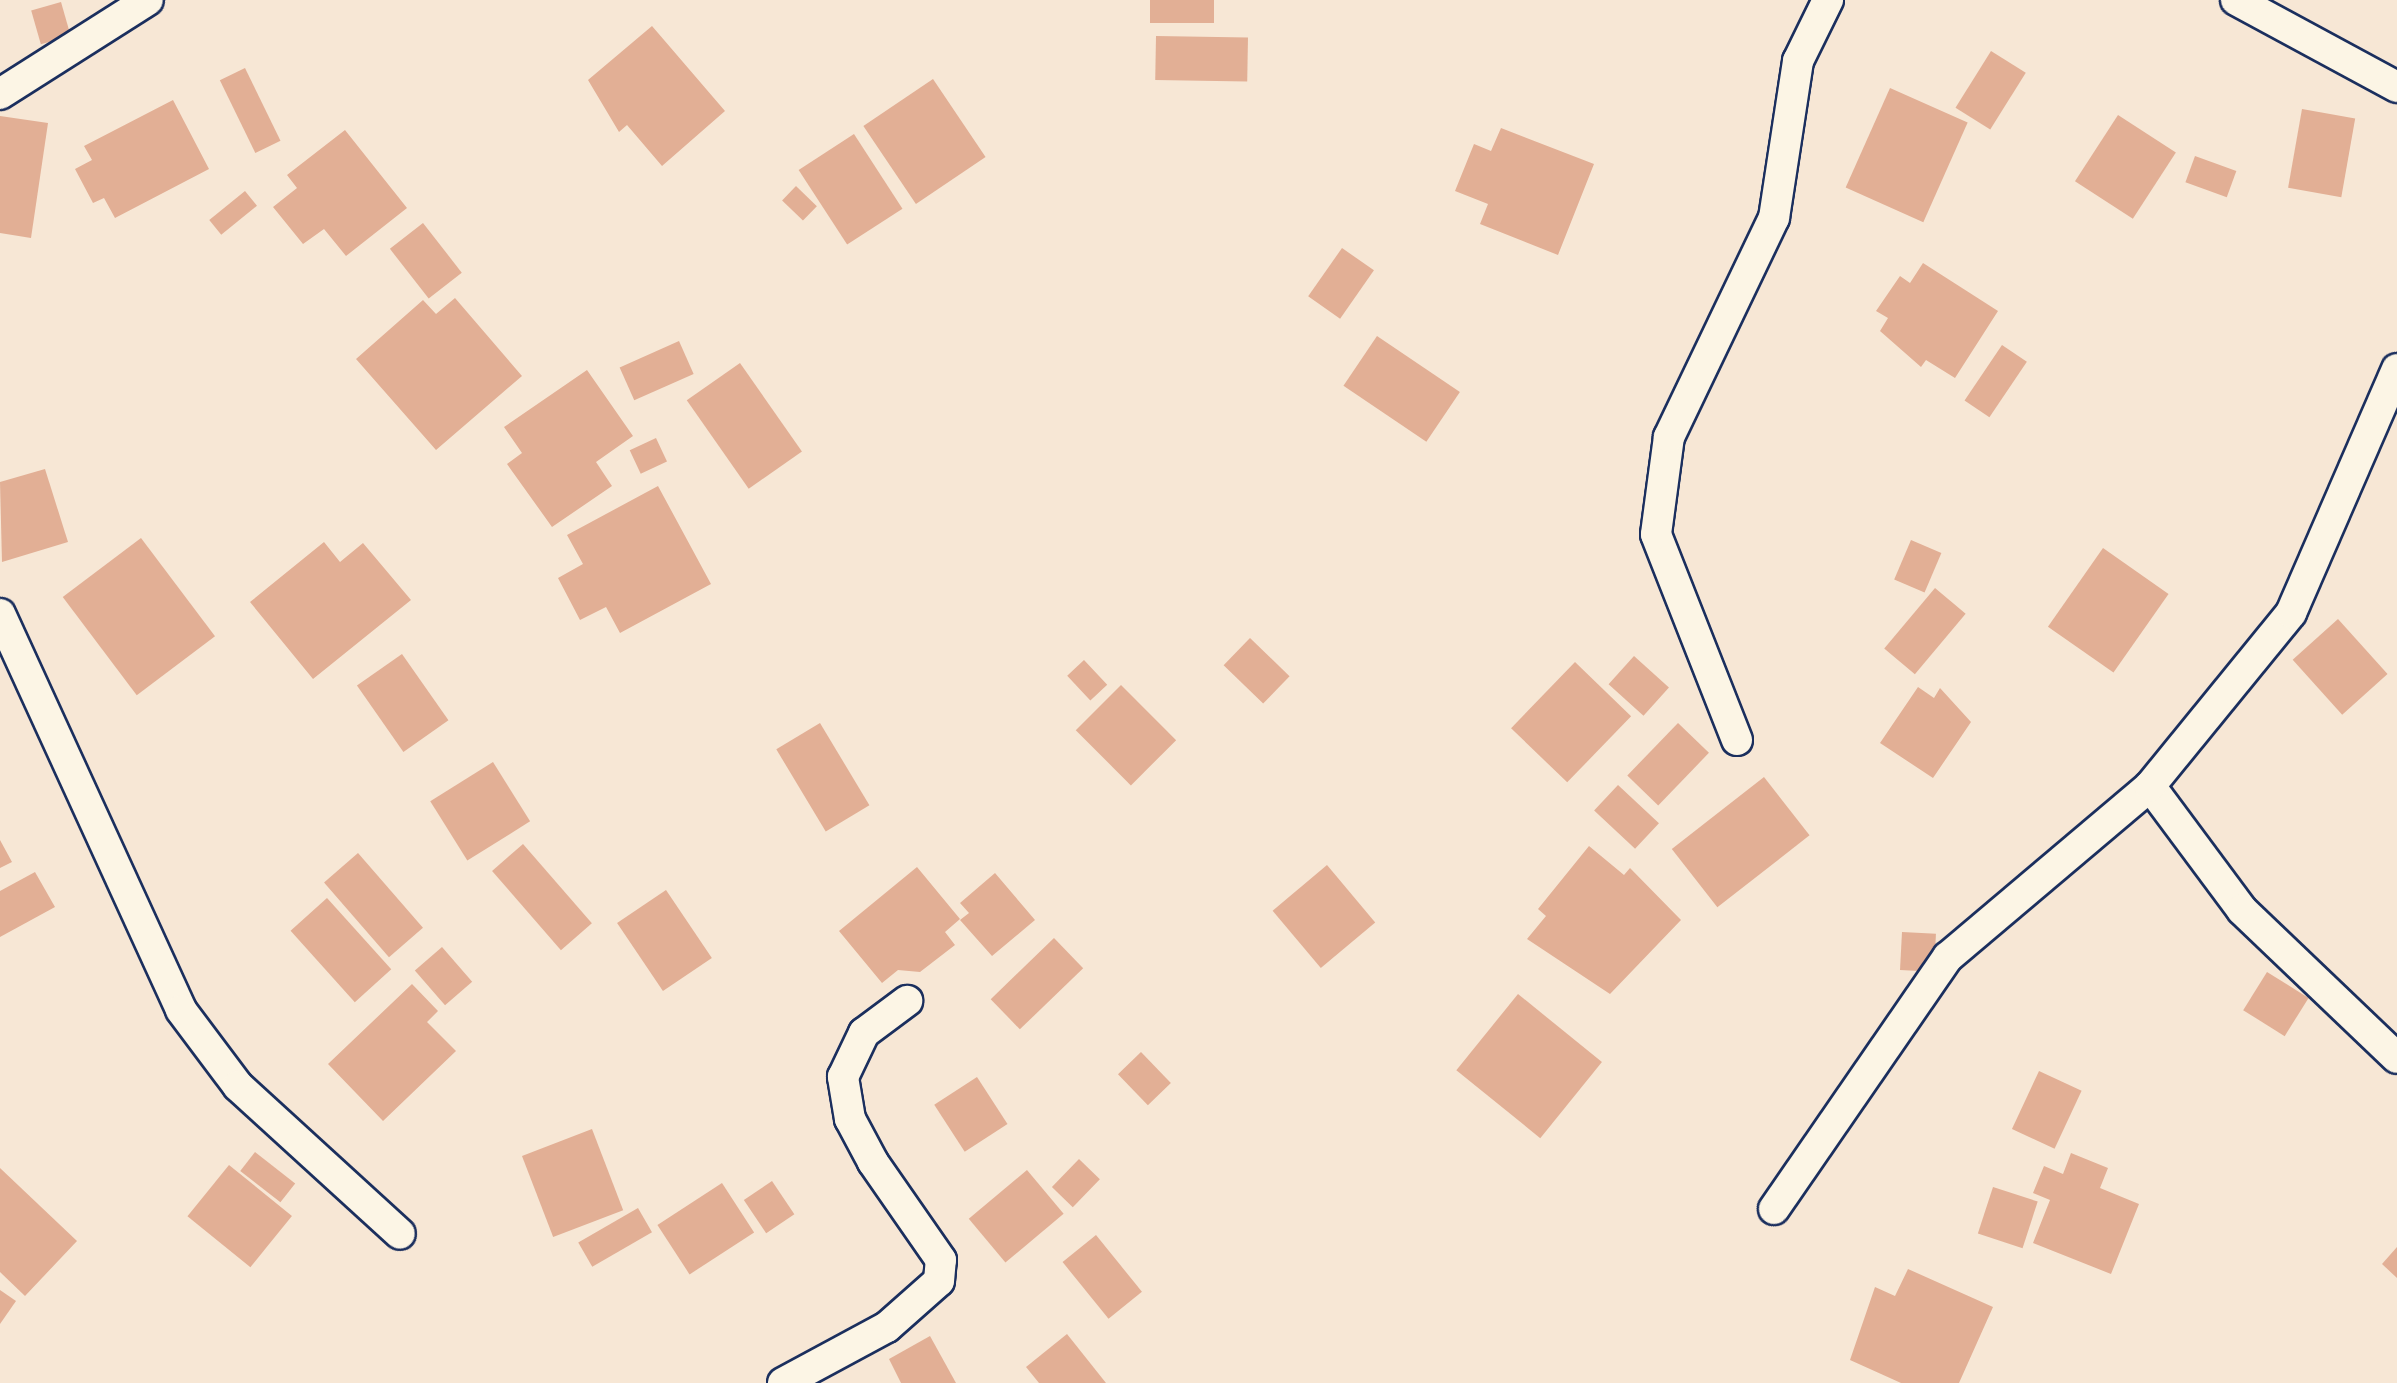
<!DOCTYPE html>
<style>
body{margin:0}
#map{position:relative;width:2397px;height:1383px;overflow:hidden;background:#f7e7d5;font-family:Caveat,sans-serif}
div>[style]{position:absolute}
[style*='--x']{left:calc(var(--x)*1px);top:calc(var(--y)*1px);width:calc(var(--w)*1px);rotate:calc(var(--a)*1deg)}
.building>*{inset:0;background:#e2af95;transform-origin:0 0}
.roads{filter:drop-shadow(2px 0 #1b2f5e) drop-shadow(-2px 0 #1b2f5e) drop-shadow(0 2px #1b2f5e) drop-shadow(0 -2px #1b2f5e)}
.street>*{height:30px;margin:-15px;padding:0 15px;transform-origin:15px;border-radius:15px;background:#fcf5e5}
span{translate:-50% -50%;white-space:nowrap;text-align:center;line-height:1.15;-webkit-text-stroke:10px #fcf5e5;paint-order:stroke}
</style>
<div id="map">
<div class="building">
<i style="left:1150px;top:0;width:64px;height:23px"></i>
<i style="left:61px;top:2px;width:35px;height:31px;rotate:74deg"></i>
<i style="clip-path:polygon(652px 26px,725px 111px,662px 166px,627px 125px,619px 132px,588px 80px)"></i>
<i style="left:1156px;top:36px;width:92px;height:44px;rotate:1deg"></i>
<i style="left:1991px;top:51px;width:41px;height:67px;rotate:32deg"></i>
<i style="left:245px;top:68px;width:81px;height:28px;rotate:64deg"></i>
<i style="left:933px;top:79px;width:94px;height:84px;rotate:56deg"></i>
<i style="left:1890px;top:88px;width:85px;height:109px;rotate:24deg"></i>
<i style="clip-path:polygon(173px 100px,209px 169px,115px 218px,104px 198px,93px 203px,75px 169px,92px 160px,84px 146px)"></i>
<i style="left:2302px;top:109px;width:54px;height:80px;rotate:10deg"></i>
<i style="left:2118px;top:115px;width:69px;height:79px;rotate:33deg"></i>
<i style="clip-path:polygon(0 116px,48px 123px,31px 238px,0 233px)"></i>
<i style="clip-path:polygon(1501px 128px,1594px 164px,1558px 255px,1480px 224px,1488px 204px,1455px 191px,1474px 144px,1491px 151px)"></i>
<i style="clip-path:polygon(345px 130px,407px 208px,346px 256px,324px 229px,303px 244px,273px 207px,297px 188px,287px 175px)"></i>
<i style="left:854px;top:134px;width:89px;height:66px;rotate:57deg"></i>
<i style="left:2195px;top:156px;width:44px;height:28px;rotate:20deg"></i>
<i style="left:796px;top:186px;width:29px;height:20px;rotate:44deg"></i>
<i style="left:245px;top:191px;width:19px;height:46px;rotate:51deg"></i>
<i style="left:423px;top:223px;width:63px;height:42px;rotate:52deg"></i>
<i style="left:1342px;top:248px;width:39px;height:59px;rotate:35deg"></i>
<i style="clip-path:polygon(1923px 263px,1998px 311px,1955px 378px,1926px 360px,1921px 367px,1880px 331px,1888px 318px,1876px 311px,1900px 276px,1910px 283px)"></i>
<i style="clip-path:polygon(455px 298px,522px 376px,436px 450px,356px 359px,423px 300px,436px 314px)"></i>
<i style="left:1377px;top:336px;width:100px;height:60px;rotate:34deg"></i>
<i style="left:679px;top:341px;width:36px;height:65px;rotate:66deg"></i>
<i style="left:2002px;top:345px;width:30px;height:67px;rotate:34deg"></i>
<i style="left:740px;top:363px;width:108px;height:65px;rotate:55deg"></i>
<i style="clip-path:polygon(587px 370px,633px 436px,596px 462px,612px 486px,552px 527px,507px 464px,522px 453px,504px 427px)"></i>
<i style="left:656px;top:438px;width:26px;height:29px;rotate:65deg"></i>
<i style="clip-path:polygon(45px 469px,68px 542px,2px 562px,0 482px)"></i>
<i style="clip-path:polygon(658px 486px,711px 584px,620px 633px,606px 607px,580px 620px,558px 578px,583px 564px,567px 535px)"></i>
<i style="left:141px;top:538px;width:123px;height:98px;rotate:53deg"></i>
<i style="left:1911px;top:540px;width:33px;height:43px;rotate:23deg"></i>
<i style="clip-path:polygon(324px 542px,340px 562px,363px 543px,411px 600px,313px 679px,250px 602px)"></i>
<i style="left:2103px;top:548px;width:80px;height:96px;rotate:35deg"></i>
<i style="left:1935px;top:588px;width:40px;height:79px;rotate:40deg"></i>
<i style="left:2338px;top:619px;width:74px;height:61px;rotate:48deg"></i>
<i style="left:1250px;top:638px;width:55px;height:38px;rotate:44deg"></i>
<i style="left:402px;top:654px;width:81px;height:55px;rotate:55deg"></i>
<i style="left:1634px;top:656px;width:47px;height:38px;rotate:42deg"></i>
<i style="left:1084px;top:660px;width:34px;height:23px;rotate:47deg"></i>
<i style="left:1575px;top:662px;width:78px;height:92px;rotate:44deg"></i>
<i style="left:1121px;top:685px;width:78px;height:64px;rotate:45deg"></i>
<i style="clip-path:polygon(1918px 687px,1934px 698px,1940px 688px,1971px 722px,1933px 778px,1880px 743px)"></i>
<i style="left:820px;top:723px;width:96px;height:51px;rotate:59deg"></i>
<i style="left:1678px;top:723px;width:43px;height:73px;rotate:44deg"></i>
<i style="left:493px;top:762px;width:70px;height:74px;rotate:58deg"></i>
<i style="left:1764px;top:777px;width:74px;height:117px;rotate:52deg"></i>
<i style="left:1618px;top:785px;width:56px;height:35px;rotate:43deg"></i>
<i style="clip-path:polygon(0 840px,12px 862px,0 868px)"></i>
<i style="left:523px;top:844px;width:105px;height:41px;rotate:49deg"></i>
<i style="clip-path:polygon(1589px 846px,1624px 875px,1630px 868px,1681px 920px,1610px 994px,1527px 939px,1546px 916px,1538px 909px)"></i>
<i style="left:358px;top:853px;width:99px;height:45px;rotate:49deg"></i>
<i style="left:1327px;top:865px;width:75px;height:71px;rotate:50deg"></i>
<i style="clip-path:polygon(917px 867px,960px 919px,945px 932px,955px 945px,920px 972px,898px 970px,882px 983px,839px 931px)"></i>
<i style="clip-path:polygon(35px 872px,55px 907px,0 937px,0 891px)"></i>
<i style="clip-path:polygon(995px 873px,1035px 920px,992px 956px,960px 920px,969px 913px,960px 903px)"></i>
<i style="left:666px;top:890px;width:82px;height:59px;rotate:56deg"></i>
<i style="left:327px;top:898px;width:96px;height:49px;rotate:48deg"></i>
<i style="left:1902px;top:932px;width:34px;height:38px;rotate:3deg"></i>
<i style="left:1054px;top:938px;width:42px;height:88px;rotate:46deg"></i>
<i style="left:442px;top:947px;width:46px;height:36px;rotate:49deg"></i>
<i style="left:2267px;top:972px;width:49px;height:45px;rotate:32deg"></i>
<i style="clip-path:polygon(412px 984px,438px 1011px,427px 1022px,456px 1051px,383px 1121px,328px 1064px)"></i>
<i style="left:1518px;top:994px;width:108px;height:98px;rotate:39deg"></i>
<i style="left:1141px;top:1052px;width:43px;height:32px;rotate:46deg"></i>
<i style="left:2039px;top:1071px;width:47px;height:64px;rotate:25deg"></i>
<i style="left:977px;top:1077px;width:56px;height:51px;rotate:57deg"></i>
<i style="left:592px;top:1129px;width:87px;height:75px;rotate:69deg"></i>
<i style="left:255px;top:1152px;width:51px;height:24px;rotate:38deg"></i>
<i style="clip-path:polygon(2071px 1153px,2108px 1168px,2100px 1188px,2139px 1204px,2111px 1274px,2033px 1243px,2050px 1200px,2033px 1193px,2044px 1166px,2063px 1174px)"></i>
<i style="left:1079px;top:1159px;width:29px;height:39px;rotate:44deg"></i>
<i style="left:229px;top:1165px;width:81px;height:66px;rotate:39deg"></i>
<i style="clip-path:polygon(0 1168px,77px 1241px,25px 1296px,0 1272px)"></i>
<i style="left:1027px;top:1170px;width:57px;height:76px;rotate:50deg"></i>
<i style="left:772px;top:1181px;width:40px;height:34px;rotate:56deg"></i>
<i style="left:722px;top:1183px;width:59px;height:77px;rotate:57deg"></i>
<i style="left:1993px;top:1187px;width:47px;height:49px;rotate:18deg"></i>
<i style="left:638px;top:1208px;width:28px;height:69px;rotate:60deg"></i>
<i style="left:1096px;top:1235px;width:73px;height:43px;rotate:51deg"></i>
<i style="clip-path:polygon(2397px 1247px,2397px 1278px,2382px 1264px)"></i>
<i style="clip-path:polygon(1908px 1269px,1993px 1307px,1959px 1383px,1901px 1383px,1850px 1360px,1875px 1287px,1895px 1296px)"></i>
<i style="clip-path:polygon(0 1290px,16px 1301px,0 1324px)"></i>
<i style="clip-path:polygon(1067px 1334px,1106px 1383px,1039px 1383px,1026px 1367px)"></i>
<i style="clip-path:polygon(930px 1336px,956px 1383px,901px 1383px,889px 1359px)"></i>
</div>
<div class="roads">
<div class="street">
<i style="--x:2236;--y:0;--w:183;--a:28.4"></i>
<i style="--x:0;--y:94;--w:175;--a:-32.4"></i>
<i style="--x:0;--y:614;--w:435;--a:65.4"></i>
<i style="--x:181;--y:1010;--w:95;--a:53.1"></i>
<i style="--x:238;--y:1086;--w:219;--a:42.4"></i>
<i style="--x:1737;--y:740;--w:221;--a:-111.5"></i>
<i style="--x:1656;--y:534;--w:98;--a:-82.4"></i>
<i style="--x:1669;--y:437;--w:243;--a:-64.4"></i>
<i style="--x:1774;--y:218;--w:159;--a:-81.3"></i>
<i style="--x:1798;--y:61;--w:68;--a:-63.8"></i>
<i style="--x:2150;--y:786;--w:154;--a:53.4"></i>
<i style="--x:2242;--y:910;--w:214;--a:43.7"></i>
<i style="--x:1774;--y:1209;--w:306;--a:-55.4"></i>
<i style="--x:1948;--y:957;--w:265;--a:-40.2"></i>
<i style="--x:2150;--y:786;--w:223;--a:-50.8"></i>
<i style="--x:2291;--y:613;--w:266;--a:-66.5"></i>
<i style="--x:783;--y:1383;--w:118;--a:-28.3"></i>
<i style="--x:887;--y:1327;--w:69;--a:-41.5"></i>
<i style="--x:939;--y:1281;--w:21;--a:-85"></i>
<i style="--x:941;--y:1260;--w:119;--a:-124.8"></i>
<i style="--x:873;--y:1162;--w:49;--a:-118.1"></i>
<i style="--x:850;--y:1119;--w:43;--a:-99.5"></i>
<i style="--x:843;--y:1077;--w:49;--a:-64.5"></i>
<i style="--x:864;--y:1033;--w:54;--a:-36.7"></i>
</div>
</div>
</div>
